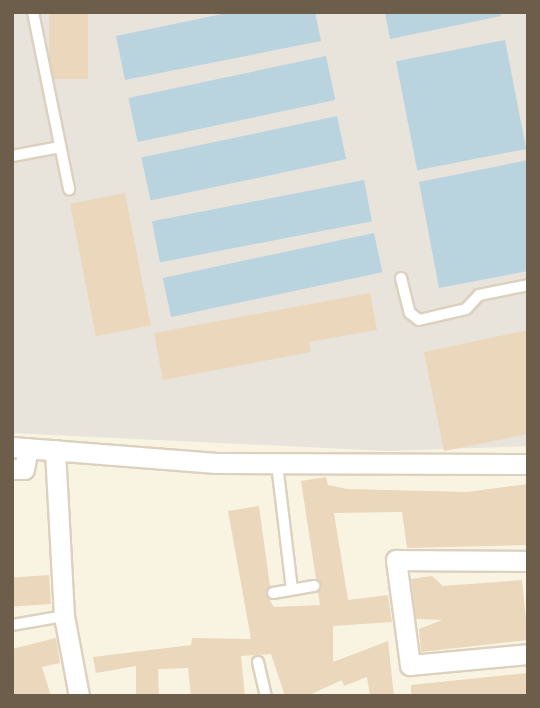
<!DOCTYPE html>
<style>
body{margin:0}
#map{position:relative;width:540px;height:708px;overflow:hidden;background:#f9f4e2;font-family:"PT Sans",sans-serif}
div>[style]{position:absolute}
[style*='--x']{left:calc(var(--x)*1px);top:calc(var(--y)*1px);width:calc(var(--w)*1px);rotate:calc(var(--a)*1deg)}
.industrial>*{inset:0;background:#e8e4dc}
.water>*{inset:0;background:#b9d3df;transform-origin:0 0}
.building>*{inset:0;background:#ebd7bc;transform-origin:0 0}
.roads{filter:drop-shadow(2px 0 #dcd1bf) drop-shadow(-2px 0 #dcd1bf) drop-shadow(0 2px #dcd1bf) drop-shadow(0 -2px #dcd1bf)}
.service>*{height:10px;margin:-5px;padding:0 5px;transform-origin:5px;border-radius:5px;background:#fff}
.minor>*{height:19px;margin:-9.5px;padding:0 9.5px;transform-origin:9.5px;border-radius:9.5px;background:#fff}
span{translate:-50% -50%;white-space:nowrap;text-align:center;line-height:1.15;-webkit-text-stroke:5px #fcf8e7;paint-order:stroke}
.frame{position:absolute;inset:0;border:14px solid #6d5d4b;pointer-events:none}
</style>
<div id="map">
<div class="industrial">
<i style="clip-path:polygon(12px 12px,528px 12px,528px 446px,388px 451px,12px 433px)"></i>
</div>
<div class="water">
<i style="clip-path:polygon(232px 12px,315px 12px,321px 41px,125px 80px,116px 36px)"></i>
<i style="clip-path:polygon(385px 12px,500px 12px,501px 16px,390px 39px)"></i>
<i style="left:505px;top:40px;width:111px;height:111px;rotate:79deg"></i>
<i style="left:326px;top:56px;width:45px;height:202px;rotate:78deg"></i>
<i style="left:337px;top:116px;width:44px;height:200px;rotate:78deg"></i>
<i style="clip-path:polygon(528px 160px,528px 271px,439px 288px,419px 182px)"></i>
<i style="left:364px;top:180px;width:42px;height:216px;rotate:79deg"></i>
<i style="left:374px;top:233px;width:40px;height:216px;rotate:78deg"></i>
</div>
<div class="building">
<i style="left:49px;top:12px;width:39px;height:67px"></i>
<i style="left:125px;top:193px;width:135px;height:56px;rotate:79deg"></i>
<i style="clip-path:polygon(370px 293px,377px 330px,309px 342px,311px 352px,163px 380px,154px 333px)"></i>
<i style="clip-path:polygon(528px 330px,528px 434px,444px 451px,424px 352px)"></i>
<i style="clip-path:polygon(326px 477px,328px 485px,347px 489px,467px 492px,528px 484px,528px 545px,407px 548px,402px 512px,334px 513px,348px 600px,388px 595px,392px 622px,333px 626px,333px 662px,388px 641px,394px 696px,370px 696px,367px 677px,344px 686px,342px 680px,307px 696px,285px 696px,271px 654px,241px 656px,245px 696px,191px 696px,188px 668px,158px 669px,159px 696px,136px 696px,136px 666px,96px 673px,93px 657px,191px 645px,192px 638px,251px 639px,228px 511px,259px 506px,270px 586px,266px 594px,274px 607px,320px 605px,301px 481px)"></i>
<i style="left:49px;top:575px;width:29px;height:37px;rotate:86deg"></i>
<i style="clip-path:polygon(432px 576px,443px 586px,522px 580px,528px 640px,421px 652px,419px 629px,442px 620px,416px 619px,411px 579px)"></i>
<i style="clip-path:polygon(56px 638px,60px 663px,42px 667px,51px 696px,12px 696px,12px 649px)"></i>
<i style="clip-path:polygon(528px 673px,528px 696px,411px 696px,411px 685px)"></i>
</div>
<div class="roads">
<div class="service">
<i style="--x:33;--y:12;--w:181;--a:78.5"></i>
<i style="--x:12;--y:156;--w:49;--a:-10.6"></i>
<i style="--x:401;--y:278;--w:36;--a:76"></i>
<i style="--x:410;--y:313;--w:11;--a:38"></i>
<i style="--x:419;--y:320;--w:48;--a:-13.2"></i>
<i style="--x:466;--y:309;--w:19;--a:-47"></i>
<i style="--x:479;--y:295;--w:50;--a:-11.5"></i>
<i style="--x:277;--y:464;--w:126;--a:83.2"></i>
<i style="--x:273;--y:593;--w:42;--a:-9.7"></i>
<i style="--x:12;--y:625;--w:53;--a:-9.8"></i>
<i style="--x:258;--y:662;--w:35;--a:77"></i>
</div>
<div class="minor">
<i style="--x:12;--y:447;--w:205;--a:4.5"></i>
<i style="--x:216;--y:463;--w:312;--a:0.2"></i>
<i style="--x:55;--y:450;--w:166;--a:86.9"></i>
<i style="--x:64;--y:616;--w:81;--a:79.4"></i>
<i style="--x:12;--y:469;--w:12;--a:0"></i>
<i style="--x:24;--y:469;--w:21;--a:-79"></i>
<i style="--x:528;--y:561;--w:132;--a:-179.6"></i>
<i style="--x:396;--y:560;--w:106;--a:82.4"></i>
<i style="--x:410;--y:665;--w:119;--a:-5.3"></i>
</div>
</div>
<div class="frame"></div>
</div>
